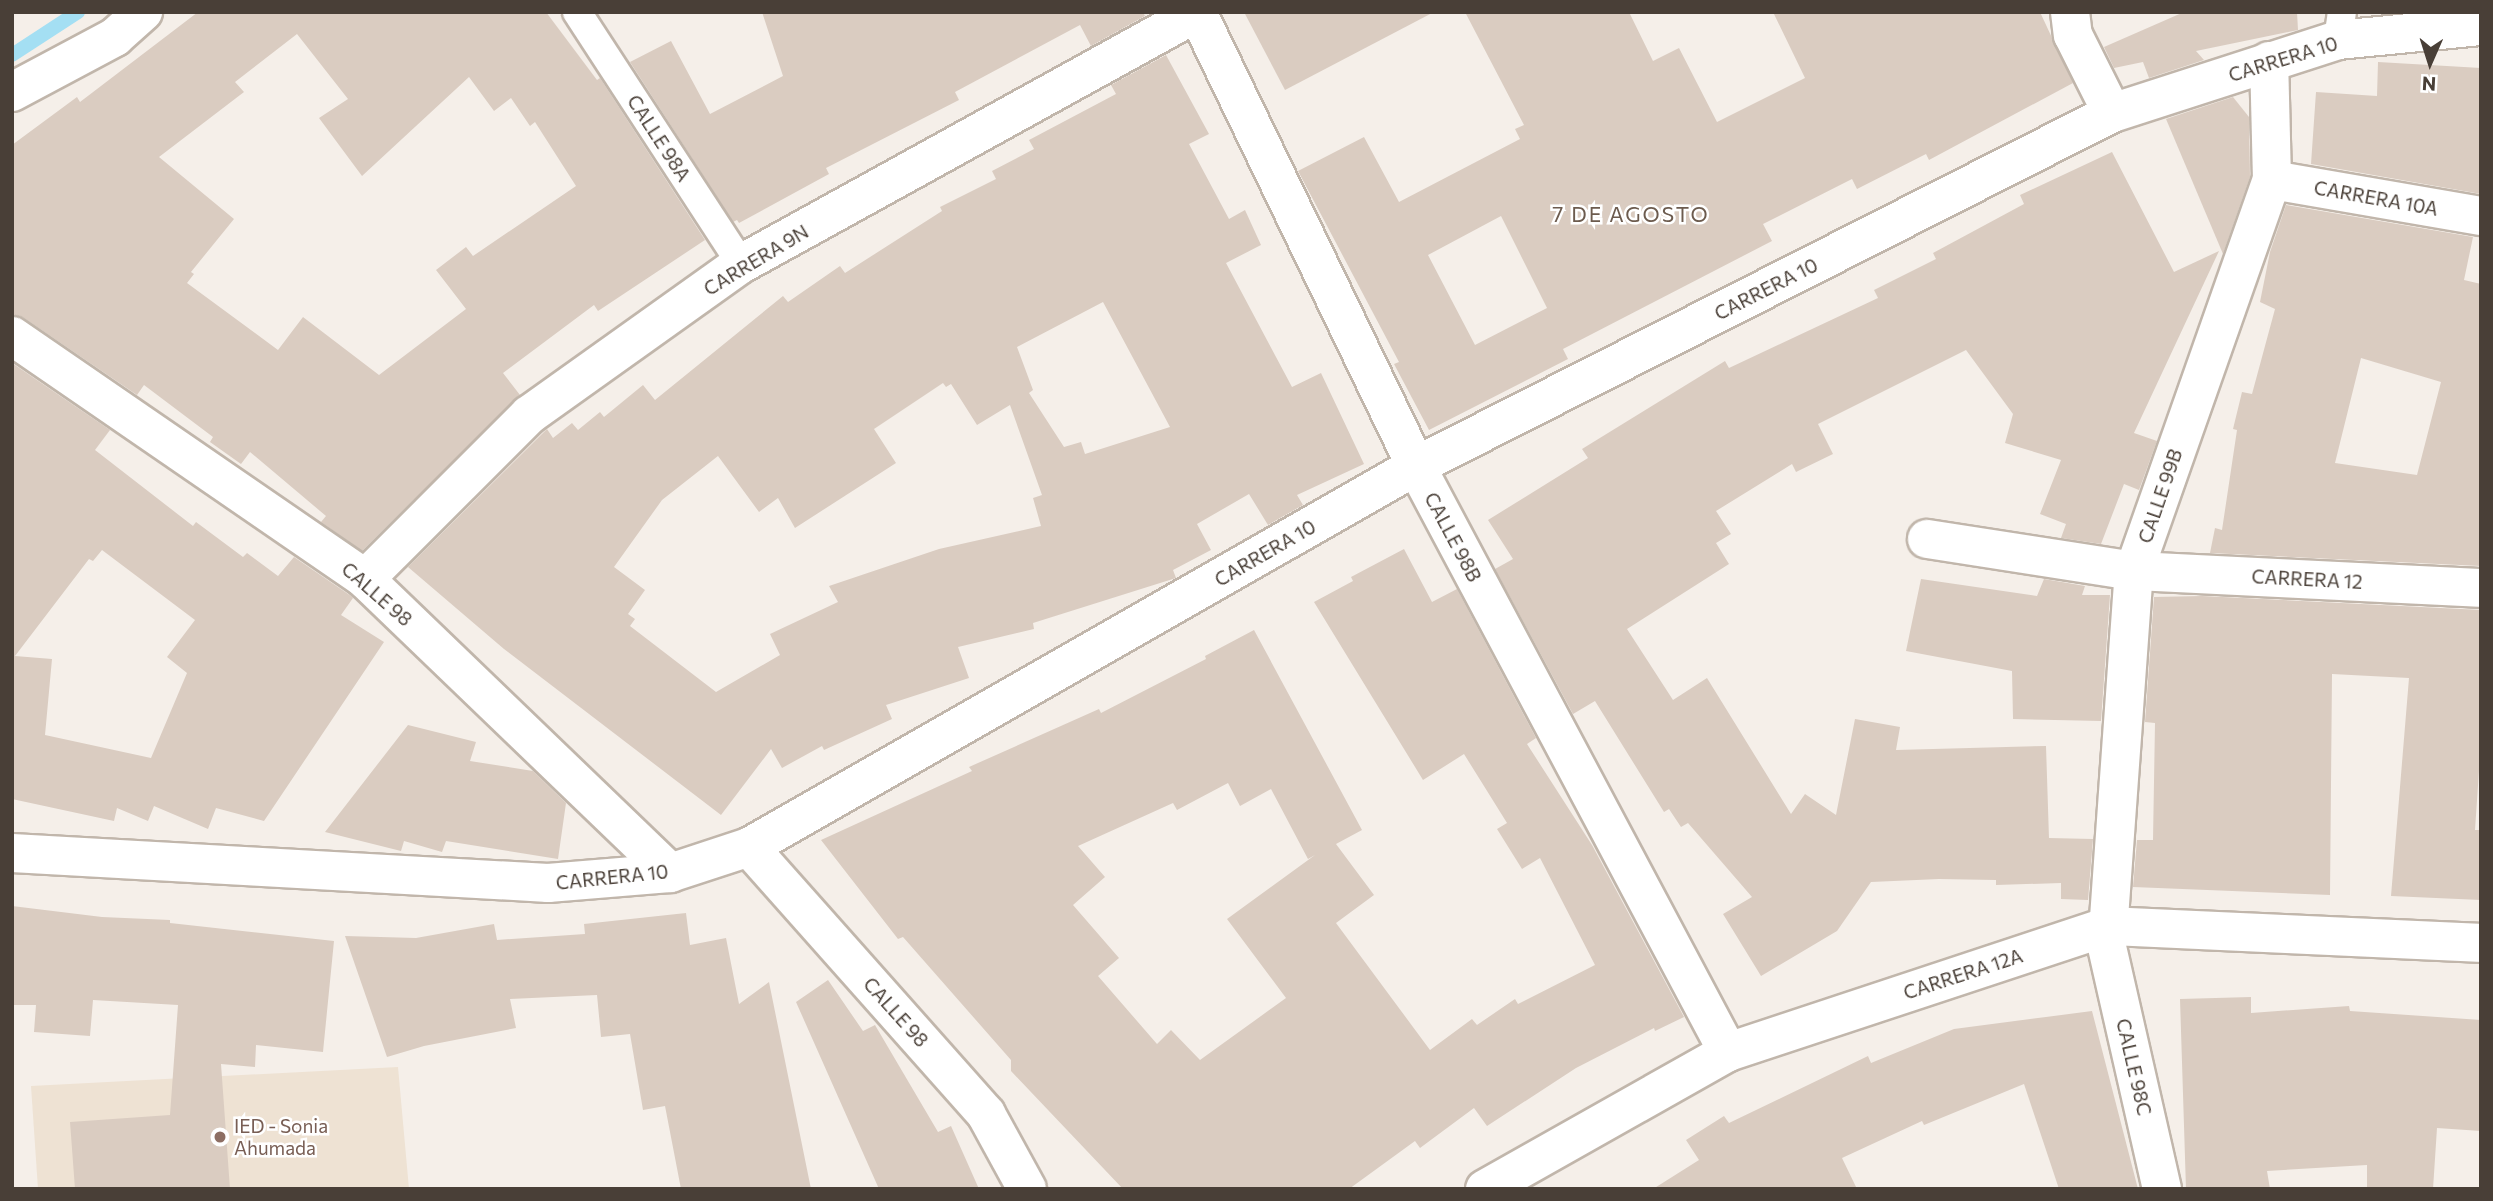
<!DOCTYPE html>
<style>
body{margin:0}
#map{position:relative;width:2493px;height:1201px;overflow:hidden;background:#f5efe9;font-family:Commissioner,sans-serif}
div>[style]{position:absolute}
[style*='--x']{left:calc(var(--x)*1px);top:calc(var(--y)*1px);width:calc(var(--w)*1px);rotate:calc(var(--a)*1deg)}
.education>*{inset:0;background:#eee2d3}
.stream>*{height:14px;margin:-7px;padding:0 7px;transform-origin:7px;border-radius:7px;background:#a4dff3}
.building>*{inset:0;background:#daccc1}
.roads{filter:drop-shadow(2px 0 #c1b6ab) drop-shadow(-2px 0 #c1b6ab) drop-shadow(0 2px #c1b6ab) drop-shadow(0 -2px #c1b6ab)}
.service>*{height:28px;margin:-14px;padding:0 14px;transform-origin:14px;border-radius:14px;background:#fff}
.minor>*{height:38px;margin:-19px;padding:0 19px;transform-origin:19px;border-radius:19px;background:#fff}
.dots>*{width:19px;height:19px;translate:-50% -50%;box-sizing:border-box;border:4px solid #fff;border-radius:50%}
span{translate:-50% -50%;white-space:nowrap;text-align:center;line-height:1.15;-webkit-text-stroke:5px #fff;paint-order:stroke}
.street-label{font-size:19px;color:#493f37}
.education-label{font-size:19px;color:#785e54}
.left{translate:0 -50%;text-align:left}
.neighbourhood-label{font-size:21px;color:#6c5b4e;letter-spacing:2px}
.frame{position:absolute;inset:0;border:14px solid #493f37;pointer-events:none}
.north{position:absolute;left:2395px;top:28px;width:70px;height:70px;-webkit-text-stroke:5px #fff;paint-order:stroke;rotate:183deg;font-size:19px;font-weight:700;line-height:28px;text-align:center;color:#493f37}
.north::after{content:'';display:block;margin:auto;width:24px;height:32px;background:#493f37;clip-path:polygon(50% 0,100% 100%,50% 72%,0 100%)}
</style>
<div id="map">
<div class="education">
<i style="clip-path:polygon(398px 1067px,409px 1189px,38px 1189px,31px 1086px)"></i>
</div>
<div class="stream">
<i style="--x:12;--y:55;--w:79;--a:-33.1"></i>
</div>
<div class="building">
<i style="clip-path:polygon(evenodd,198px 12px,546px 12px,597px 80px,600px 78px,705px 240px,598px 311px,594px 305px,503px 373px,520px 395px,362px 551px,321px 522px,326px 516px,250px 452px,241px 464px,210px 442px,213px 437px,144px 385px,137px 395px,24px 318px,12px 314px,12px 145px,77px 97px,80px 102px,198px 12px,297px 34px,348px 99px,319px 118px,362px 176px,469px 77px,494px 111px,511px 98px,530px 126px,535px 122px,576px 186px,473px 256px,466px 247px,436px 270px,466px 309px,379px 375px,303px 317px,278px 350px,187px 283px,194px 274px,191px 272px,234px 219px,159px 157px,244px 92px,235px 82px,297px 34px)"></i>
<i style="clip-path:polygon(762px 12px,1143px 12px,1145px 16px,1091px 46px,1080px 25px,955px 92px,959px 100px,826px 168px,829px 174px,739px 223px,737px 220px,733px 222px,630px 62px,671px 41px,710px 114px,783px 76px)"></i>
<i style="clip-path:polygon(1244px 12px,1434px 12px,1285px 90px)"></i>
<i style="clip-path:polygon(evenodd,1465px 12px,1629px 12px,1653px 61px,1679px 48px,1717px 122px,1805px 78px,1773px 12px,2040px 12px,2073px 83px,1929px 160px,1926px 154px,1857px 189px,1852px 179px,1763px 224px,1772px 241px,1563px 349px,1568px 359px,1429px 430px,1394px 364px,1399px 362px,1298px 171px,1364px 137px,1399px 202px,1520px 139px,1515px 129px,1524px 125px,1465px 12px,1501px 216px,1547px 308px,1475px 345px,1428px 255px,1501px 216px)"></i>
<i style="clip-path:polygon(2184px 12px,2297px 12px,2298px 30px,2196px 51px,2204px 60px,2149px 78px,2143px 62px,2114px 68px,2104px 47px)"></i>
<i style="clip-path:polygon(evenodd,1166px 55px,1209px 134px,1189px 144px,1229px 219px,1245px 210px,1261px 245px,1226px 263px,1292px 387px,1321px 373px,1364px 464px,1297px 495px,1303px 505px,1268px 525px,1249px 494px,1197px 524px,1211px 550px,1173px 570px,1176px 578px,1033px 623px,1034px 629px,958px 647px,969px 678px,886px 705px,892px 719px,824px 750px,822px 746px,782px 768px,771px 749px,721px 815px,504px 649px,408px 567px,547px 429px,553px 438px,572px 423px,578px 430px,600px 412px,604px 417px,643px 385px,655px 400px,783px 296px,788px 302px,840px 266px,845px 273px,942px 211px,940px 207px,996px 179px,992px 171px,1034px 149px,1029px 140px,1116px 94px,1111px 85px,1166px 55px,1103px 302px,1170px 427px,1085px 454px,1081px 442px,1064px 447px,1029px 393px,1033px 390px,1017px 347px,1103px 302px,1166px 55px,943px 383px,946px 387px,951px 384px,977px 425px,1010px 405px,1042px 495px,1033px 498px,1041px 526px,939px 549px,829px 586px,838px 602px,770px 634px,780px 655px,716px 692px,630px 626px,635px 619px,628px 614px,645px 590px,614px 567px,662px 500px,718px 456px,759px 512px,778px 498px,795px 528px,896px 463px,874px 429px,943px 383px)"></i>
<i style="clip-path:polygon(2378px 62px,2481px 68px,2481px 194px,2311px 164px,2316px 92px,2377px 96px)"></i>
<i style="clip-path:polygon(2233px 97px,2249px 117px,2250px 177px,2223px 254px,2166px 119px)"></i>
<i style="clip-path:polygon(2112px 152px,2174px 272px,2219px 251px,2134px 433px,2157px 441px,2139px 490px,2124px 484px,2101px 544px,2061px 538px,2066px 524px,2040px 514px,2061px 460px,2005px 443px,2013px 414px,1966px 350px,1818px 424px,1833px 454px,1796px 472px,1792px 464px,1716px 511px,1731px 534px,1716px 543px,1729px 564px,1627px 629px,1673px 700px,1707px 678px,1791px 814px,1805px 794px,1836px 815px,1855px 719px,1900px 727px,1896px 750px,2046px 746px,2049px 838px,2093px 839px,2088px 900px,2061px 899px,2061px 883px,1996px 885px,1996px 880px,1939px 879px,1871px 882px,1837px 931px,1761px 976px,1723px 914px,1752px 897px,1688px 823px,1681px 827px,1669px 809px,1664px 812px,1595px 701px,1573px 714px,1495px 569px,1513px 559px,1488px 520px,1588px 458px,1582px 449px,1725px 361px,1729px 368px,1878px 298px,1874px 290px,1936px 259px,1933px 253px,2024px 204px,2020px 195px)"></i>
<i style="clip-path:polygon(evenodd,2286px 205px,2473px 237px,2464px 280px,2481px 284px,2481px 566px,2210px 553px,2215px 528px,2222px 530px,2237px 430px,2233px 429px,2242px 392px,2252px 394px,2275px 309px,2260px 302px,2270px 252px,2286px 205px,2361px 358px,2441px 382px,2417px 475px,2335px 463px,2361px 358px)"></i>
<i style="clip-path:polygon(evenodd,12px 363px,110px 430px,95px 450px,193px 526px,196px 522px,243px 557px,247px 553px,278px 576px,294px 557px,351px 596px,353px 598px,341px 615px,384px 642px,264px 821px,216px 808px,208px 829px,154px 806px,148px 821px,117px 808px,114px 821px,12px 799px,12px 363px,102px 550px,195px 620px,167px 657px,187px 673px,151px 758px,45px 735px,52px 659px,15px 656px,89px 559px,93px 561px,102px 550px)"></i>
<i style="clip-path:polygon(evenodd,1404px 549px,1432px 602px,1457px 589px,1536px 738px,1527px 744px,1592px 845px,1684px 1017px,1655px 1031px,1654px 1028px,1576px 1068px,1487px 1126px,1474px 1108px,1420px 1148px,1415px 1141px,1349px 1189px,1123px 1189px,1011px 1071px,1011px 1060px,903px 937px,898px 939px,821px 840px,972px 771px,969px 767px,1099px 709px,1101px 713px,1206px 659px,1205px 656px,1254px 630px,1362px 830px,1336px 844px,1374px 895px,1336px 923px,1430px 1050px,1472px 1019px,1477px 1025px,1515px 999px,1518px 1004px,1595px 965px,1540px 858px,1522px 869px,1497px 829px,1507px 823px,1464px 754px,1423px 780px,1314px 602px,1353px 581px,1351px 577px,1404px 549px,1228px 783px,1240px 806px,1271px 789px,1308px 859px,1315px 855px,1227px 919px,1286px 998px,1200px 1060px,1171px 1030px,1157px 1044px,1098px 976px,1119px 958px,1073px 905px,1105px 877px,1078px 846px,1173px 803px,1177px 810px,1228px 783px)"></i>
<i style="clip-path:polygon(1921px 579px,2037px 596px,2044px 579px,2085px 586px,2082px 595px,2110px 595px,2101px 721px,2013px 719px,2012px 671px,1906px 651px)"></i>
<i style="clip-path:polygon(2202px 596px,2481px 610px,2481px 741px,2475px 830px,2481px 830px,2481px 900px,2391px 896px,2409px 678px,2332px 674px,2330px 895px,2133px 887px,2137px 840px,2153px 840px,2155px 723px,2145px 722px,2154px 597px)"></i>
<i style="clip-path:polygon(408px 725px,476px 742px,470px 761px,533px 771px,566px 803px,558px 859px,446px 841px,442px 852px,404px 841px,401px 851px,325px 832px)"></i>
<i style="clip-path:polygon(12px 906px,102px 917px,170px 920px,170px 923px,334px 941px,323px 1052px,256px 1045px,255px 1067px,221px 1064px,230px 1189px,75px 1189px,70px 1122px,170px 1115px,178px 1005px,93px 1000px,90px 1036px,34px 1032px,36px 1005px,12px 1005px)"></i>
<i style="clip-path:polygon(686px 913px,690px 945px,726px 938px,739px 1004px,769px 982px,811px 1189px,681px 1189px,665px 1106px,643px 1110px,630px 1034px,601px 1037px,597px 995px,510px 999px,516px 1028px,424px 1046px,387px 1057px,345px 936px,416px 938px,494px 924px,497px 940px,585px 934px,584px 924px)"></i>
<i style="clip-path:polygon(828px 980px,863px 1031px,875px 1025px,938px 1132px,951px 1126px,979px 1189px,879px 1189px,796px 1002px)"></i>
<i style="clip-path:polygon(2251px 997px,2251px 1013px,2349px 1006px,2350px 1011px,2481px 1020px,2481px 1131px,2437px 1128px,2433px 1189px,2367px 1189px,2367px 1165px,2267px 1171px,2270px 1189px,2186px 1189px,2180px 999px)"></i>
<i style="clip-path:polygon(2092px 1011px,2138px 1189px,2059px 1189px,2024px 1084px,1924px 1125px,1922px 1121px,1842px 1158px,1857px 1189px,1653px 1189px,1699px 1160px,1686px 1140px,1724px 1116px,1729px 1123px,1868px 1056px,1871px 1063px,1954px 1029px)"></i>
</div>
<div class="roads">
<div class="service">
<i style="--x:577;--y:12;--w:301;--a:56.9"></i>
<i style="--x:2338;--y:40;--w:28;--a:-82"></i>
</div>
<div class="minor">
<i style="--x:1197;--y:12;--w:504;--a:64.25"></i>
<i style="--x:1416;--y:466;--w:664;--a:61.97"></i>
<i style="--x:2070;--y:12;--w:23;--a:83"></i>
<i style="--x:2073;--y:35;--w:87;--a:63.4"></i>
<i style="--x:12;--y:92;--w:117;--a:-28.1"></i>
<i style="--x:115;--y:37;--w:38;--a:-42"></i>
<i style="--x:2272;--y:180;--w:212;--a:9.8"></i>
<i style="--x:12;--y:336;--w:429;--a:34.5"></i>
<i style="--x:365;--y:579;--w:424;--a:43.9"></i>
<i style="--x:1927;--y:539;--w:209;--a:8.8"></i>
<i style="--x:2134;--y:571;--w:347;--a:2.8"></i>
<i style="--x:365;--y:579;--w:232;--a:-45"></i>
<i style="--x:529;--y:415;--w:260;--a:-35.5"></i>
<i style="--x:741;--y:264;--w:522;--a:-28.87"></i>
<i style="--x:749;--y:847;--w:357;--a:48.4"></i>
<i style="--x:986;--y:1114;--w:85;--a:61.3"></i>
<i style="--x:12;--y:853;--w:537;--a:3.2"></i>
<i style="--x:548;--y:883;--w:122;--a:-4.7"></i>
<i style="--x:670;--y:873;--w:83;--a:-18.2"></i>
<i style="--x:749;--y:847;--w:768;--a:-29.74"></i>
<i style="--x:1416;--y:466;--w:780;--a:-26.89"></i>
<i style="--x:2112;--y:113;--w:237;--a:-17.9"></i>
<i style="--x:2338;--y:40;--w:144;--a:-5.6"></i>
<i style="--x:1485;--y:1189;--w:279;--a:-29.4"></i>
<i style="--x:1728;--y:1052;--w:401;--a:-18.3"></i>
<i style="--x:2109;--y:926;--w:372;--a:2.6"></i>
<i style="--x:2162;--y:1189;--w:249;--a:-102.8"></i>
<i style="--x:2107;--y:946;--w:376;--a:-85.9"></i>
<i style="--x:2134;--y:571;--w:415;--a:-70.6"></i>
<i style="--x:2272;--y:180;--w:119;--a:-91.4"></i>
</div>
</div>
<div class="dots">
<i style="left:220px;top:1137px;background:#8d6e63"></i>
</div>
<div class="street-label">
<span style="left:2283px;top:59px;rotate:-17deg">CARRERA 10</span>
<span style="left:659px;top:138px;rotate:57deg">CALLE 98A</span>
<span style="left:2376px;top:198px;rotate:10deg">CARRERA 10A</span>
<span style="left:756px;top:260px;rotate:-31deg">CARRERA 9N</span>
<span style="left:1766px;top:289px;rotate:-27deg">CARRERA 10</span>
<span style="left:2160px;top:496px;rotate:-71deg">CALLE 99B</span>
<span style="left:1453px;top:537px;rotate:62deg">CALLE 98B</span>
<span style="left:1265px;top:553px;rotate:-30deg">CARRERA 10</span>
<span style="left:2307px;top:579px;rotate:3deg">CARRERA 12</span>
<span style="left:377px;top:594px;rotate:41deg">CALLE 98</span>
<span style="left:612px;top:877px;rotate:-6deg">CARRERA 10</span>
<span style="left:1963px;top:974px;rotate:-18deg">CARRERA 12A</span>
<span style="left:896px;top:1012px;rotate:48deg">CALLE 98</span>
<span style="left:2134px;top:1067px;rotate:77deg">CALLE 98C</span>
</div>
<div class="education-label">
<span class="left" style="left:234px;top:1137px">IED - Sonia<br>Ahumada</span>
</div>
<div class="neighbourhood-label">
<span style="left:1631px;top:214px">7 DE AGOSTO</span>
</div>
<div class="frame"></div>
<div class="north">N</div>
</div>
